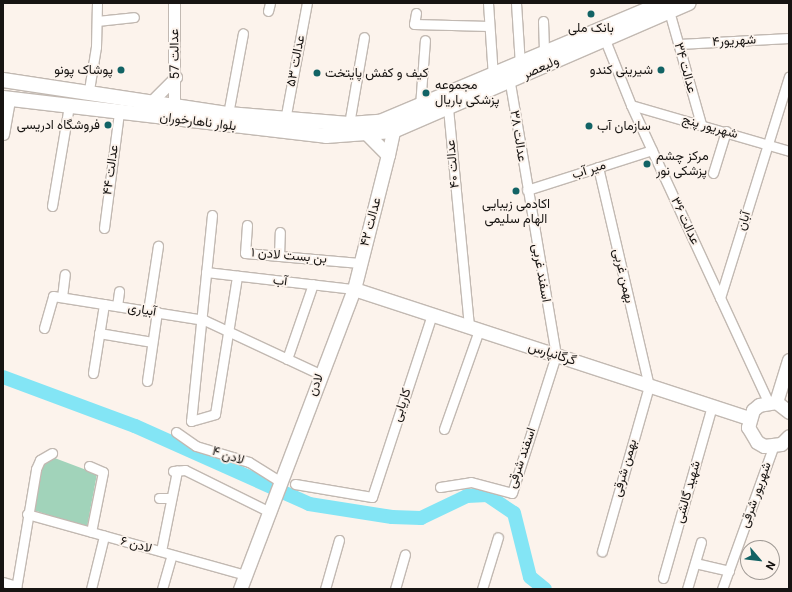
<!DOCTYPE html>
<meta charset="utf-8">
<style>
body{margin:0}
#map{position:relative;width:792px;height:592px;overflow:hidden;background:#fcf3ec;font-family:Roboto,Vazirmatn,sans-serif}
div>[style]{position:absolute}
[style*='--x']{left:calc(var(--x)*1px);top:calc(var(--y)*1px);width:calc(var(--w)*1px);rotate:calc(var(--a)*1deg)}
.green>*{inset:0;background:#a1d3ba}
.river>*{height:14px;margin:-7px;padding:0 7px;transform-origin:7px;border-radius:7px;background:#83e5f5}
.roads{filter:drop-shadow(1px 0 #c2b9b2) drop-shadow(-1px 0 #c2b9b2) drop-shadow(0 1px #c2b9b2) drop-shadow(0 -1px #c2b9b2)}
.minor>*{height:9px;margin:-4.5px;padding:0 4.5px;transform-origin:4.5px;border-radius:4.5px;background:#fff}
.tertiary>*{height:11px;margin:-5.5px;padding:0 5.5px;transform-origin:5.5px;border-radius:5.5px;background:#fff}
.secondary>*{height:13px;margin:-6.5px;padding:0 6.5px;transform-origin:6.5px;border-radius:6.5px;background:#fff}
.primary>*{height:14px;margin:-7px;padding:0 7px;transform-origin:7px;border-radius:7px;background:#fff}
.dots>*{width:11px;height:11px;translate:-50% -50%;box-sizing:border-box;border:2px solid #fcf3ec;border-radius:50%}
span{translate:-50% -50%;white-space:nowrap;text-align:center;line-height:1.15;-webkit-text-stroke:3.5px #fcf3ec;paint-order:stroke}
.poi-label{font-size:13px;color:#171412}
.right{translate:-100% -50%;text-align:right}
.left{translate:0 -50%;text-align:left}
.street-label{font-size:13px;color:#171412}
.frame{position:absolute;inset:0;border:4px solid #171412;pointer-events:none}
.north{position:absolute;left:740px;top:540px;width:40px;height:40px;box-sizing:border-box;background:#fcf3ec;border:1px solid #a09a95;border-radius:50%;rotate:118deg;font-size:11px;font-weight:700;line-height:16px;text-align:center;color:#171412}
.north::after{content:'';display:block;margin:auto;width:14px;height:18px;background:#126365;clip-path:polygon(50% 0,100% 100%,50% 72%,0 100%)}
</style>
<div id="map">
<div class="green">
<i style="clip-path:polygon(52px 457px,97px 474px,87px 527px,33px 510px,42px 467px)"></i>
</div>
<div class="river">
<i style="--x:3;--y:377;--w:141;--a:20.4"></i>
<i style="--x:135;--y:426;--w:191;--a:24.1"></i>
<i style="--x:309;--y:504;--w:84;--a:8.9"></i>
<i style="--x:392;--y:517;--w:29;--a:2"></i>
<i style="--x:421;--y:518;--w:51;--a:-25.6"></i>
<i style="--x:467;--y:496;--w:20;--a:-3"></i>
<i style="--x:487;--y:495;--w:32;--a:34"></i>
<i style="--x:514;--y:513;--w:66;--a:76"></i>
<i style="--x:530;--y:577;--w:19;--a:39"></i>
</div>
<div class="roads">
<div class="minor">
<i style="--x:488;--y:3;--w:73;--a:86.1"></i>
<i style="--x:516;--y:3;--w:62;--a:86.3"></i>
<i style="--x:268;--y:11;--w:8;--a:-76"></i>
<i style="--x:669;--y:11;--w:117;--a:74.2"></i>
<i style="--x:416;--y:13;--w:11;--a:100"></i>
<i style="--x:414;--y:24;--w:75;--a:1.5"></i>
<i style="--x:97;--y:21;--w:37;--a:-6"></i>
<i style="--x:543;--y:21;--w:34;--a:88"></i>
<i style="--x:603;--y:35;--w:75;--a:68.2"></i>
<i style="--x:631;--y:105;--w:327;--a:65.2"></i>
<i style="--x:679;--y:44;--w:110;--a:-3.1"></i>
<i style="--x:89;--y:90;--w:44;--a:-80.8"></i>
<i style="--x:96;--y:47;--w:44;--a:-88.7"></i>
<i style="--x:631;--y:105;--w:165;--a:16.2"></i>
<i style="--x:420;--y:106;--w:66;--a:-85.7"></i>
<i style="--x:448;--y:108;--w:220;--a:84.5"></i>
<i style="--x:228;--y:114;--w:82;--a:-79.5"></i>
<i style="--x:285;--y:120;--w:119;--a:-79.4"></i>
<i style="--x:349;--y:124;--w:88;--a:-80.2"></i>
<i style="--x:598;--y:167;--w:225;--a:76.9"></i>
<i style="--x:649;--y:386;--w:172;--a:105.9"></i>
<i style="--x:713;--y:173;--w:44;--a:-72.8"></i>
<i style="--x:527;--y:190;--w:131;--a:-17.7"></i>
<i style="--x:52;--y:206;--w:101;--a:-80.4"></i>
<i style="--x:212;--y:215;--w:207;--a:95.8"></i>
<i style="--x:191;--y:421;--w:25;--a:-16"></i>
<i style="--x:215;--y:414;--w:140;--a:-80.9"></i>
<i style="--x:247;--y:225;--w:28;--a:94"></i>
<i style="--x:245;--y:253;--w:115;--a:5"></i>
<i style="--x:104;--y:228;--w:117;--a:-82.6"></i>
<i style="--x:279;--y:256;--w:24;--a:-88"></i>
<i style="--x:206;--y:272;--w:149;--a:6.6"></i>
<i style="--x:62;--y:297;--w:23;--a:-83"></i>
<i style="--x:720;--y:298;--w:232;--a:-72.7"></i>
<i style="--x:117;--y:306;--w:15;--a:-82"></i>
<i style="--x:148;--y:311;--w:66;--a:-81.3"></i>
<i style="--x:44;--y:328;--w:33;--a:-74"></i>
<i style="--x:53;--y:296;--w:153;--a:9"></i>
<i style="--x:204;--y:320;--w:128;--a:25"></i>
<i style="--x:99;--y:333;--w:54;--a:9.6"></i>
<i style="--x:287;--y:359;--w:79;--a:-70.9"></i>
<i style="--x:93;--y:373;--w:70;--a:-80.9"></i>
<i style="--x:147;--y:381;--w:70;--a:-81.8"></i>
<i style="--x:444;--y:429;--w:105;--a:-70.5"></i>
<i style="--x:176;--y:432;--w:24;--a:35"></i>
<i style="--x:196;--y:446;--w:55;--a:16.8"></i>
<i style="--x:249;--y:462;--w:36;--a:32"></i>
<i style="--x:89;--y:466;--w:15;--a:23"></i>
<i style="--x:103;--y:472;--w:61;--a:101.3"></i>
<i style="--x:173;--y:471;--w:12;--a:-5"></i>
<i style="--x:185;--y:470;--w:93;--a:26.3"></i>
<i style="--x:295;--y:484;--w:78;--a:9.6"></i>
<i style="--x:372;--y:497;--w:193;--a:-71.8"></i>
<i style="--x:440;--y:487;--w:31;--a:-9"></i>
<i style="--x:471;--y:482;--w:42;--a:15"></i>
<i style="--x:512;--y:493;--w:145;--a:-72.3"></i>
<i style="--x:556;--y:355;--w:277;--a:-99.6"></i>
<i style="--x:159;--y:498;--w:12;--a:0"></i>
<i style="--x:27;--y:514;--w:226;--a:15.6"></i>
<i style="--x:161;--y:551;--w:82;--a:-78.7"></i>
<i style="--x:695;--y:563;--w:35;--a:13"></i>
<i style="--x:663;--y:578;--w:179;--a:-74.1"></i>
<i style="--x:3;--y:582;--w:14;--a:17"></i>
<i style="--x:16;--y:589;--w:122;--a:-80.5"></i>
<i style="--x:36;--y:469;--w:10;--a:-66"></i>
<i style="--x:40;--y:460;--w:14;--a:-30"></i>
<i style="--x:91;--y:589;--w:55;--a:-76.2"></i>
<i style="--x:162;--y:589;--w:35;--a:-74"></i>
<i style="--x:325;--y:589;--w:51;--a:-74.1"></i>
<i style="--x:395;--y:589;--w:36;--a:-74"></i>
<i style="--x:482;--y:589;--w:54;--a:-72.9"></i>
<i style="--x:687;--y:589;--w:49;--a:-73.4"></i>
<i style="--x:722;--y:589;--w:151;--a:-70.2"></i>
</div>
<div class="tertiary">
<i style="--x:174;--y:3;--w:102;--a:90"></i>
<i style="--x:152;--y:101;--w:34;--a:-45"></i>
<i style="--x:3;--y:134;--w:36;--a:-80"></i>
</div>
<div class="secondary">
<i style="--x:368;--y:135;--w:28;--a:45"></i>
<i style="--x:388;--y:155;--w:25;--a:-78"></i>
<i style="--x:354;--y:289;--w:416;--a:18.1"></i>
<i style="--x:776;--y:402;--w:44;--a:-72.8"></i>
<i style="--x:789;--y:412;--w:16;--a:-142"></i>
<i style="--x:776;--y:402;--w:17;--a:170"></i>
<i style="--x:759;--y:405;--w:8;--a:140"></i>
<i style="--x:753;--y:410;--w:18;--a:106"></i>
<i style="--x:748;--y:427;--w:17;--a:59"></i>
<i style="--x:757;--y:442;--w:8;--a:30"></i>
<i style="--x:764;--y:446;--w:17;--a:-7"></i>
<i style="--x:781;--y:444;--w:11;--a:-45"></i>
<i style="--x:240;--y:589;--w:321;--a:-69.2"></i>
<i style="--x:354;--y:289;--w:138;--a:-75.8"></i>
</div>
<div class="primary">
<i style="--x:3;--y:80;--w:228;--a:8.6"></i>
<i style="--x:228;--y:114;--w:121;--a:4.7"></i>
<i style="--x:349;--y:124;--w:31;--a:-4"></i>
<i style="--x:380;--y:122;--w:307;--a:-22.8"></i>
<i style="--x:3;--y:98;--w:325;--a:6.7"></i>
<i style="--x:326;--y:136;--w:67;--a:-4.3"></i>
<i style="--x:393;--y:131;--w:322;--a:-23.4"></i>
</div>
</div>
<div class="dots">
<i style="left:591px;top:14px;background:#126365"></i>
<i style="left:121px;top:70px;background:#126365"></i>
<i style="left:661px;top:70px;background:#126365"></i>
<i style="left:317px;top:73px;background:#126365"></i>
<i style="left:426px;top:93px;background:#126365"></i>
<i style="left:108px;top:125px;background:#126365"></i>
<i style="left:589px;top:126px;background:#126365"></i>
<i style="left:647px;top:164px;background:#126365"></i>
<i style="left:516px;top:191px;background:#126365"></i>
</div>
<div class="poi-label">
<span style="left:591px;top:28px">بانک ملی</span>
<span class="right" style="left:113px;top:70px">پوشاک پونو</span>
<span class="right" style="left:653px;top:70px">شیرینی کندو</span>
<span class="left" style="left:325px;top:73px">کیف و کفش پایتخت</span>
<span class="left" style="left:435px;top:93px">مجموعه<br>پزشکی باریال</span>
<span class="right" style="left:100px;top:125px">فروشگاه ادریسی</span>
<span class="left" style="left:597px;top:126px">سازمان آب</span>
<span class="left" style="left:656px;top:164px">مرکز چشم<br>پزشکی نور</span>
<span style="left:516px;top:212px">اکادمی زیبایی<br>الهام سلیمی</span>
</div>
<div class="street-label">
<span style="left:734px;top:41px;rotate:-3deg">شهریور۴</span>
<span style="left:175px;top:54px;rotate:-91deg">عدالت 57</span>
<span style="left:296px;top:61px;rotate:-79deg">عدالت ۵۳</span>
<span style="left:541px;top:68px;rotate:-25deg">ولیعصر</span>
<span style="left:685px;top:68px;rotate:74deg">عدالت ۳۴</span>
<span style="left:198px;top:122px;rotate:7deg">بلوار ناهارخوران</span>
<span style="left:710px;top:127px;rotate:16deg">شهریور پنج</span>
<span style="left:518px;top:136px;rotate:81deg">عدالت ۳۸</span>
<span style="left:453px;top:164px;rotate:-95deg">عدالت ۴۰</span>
<span style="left:111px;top:170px;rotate:-82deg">۴۴ عدالت</span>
<span style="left:589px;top:170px;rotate:-18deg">میر آب</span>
<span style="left:685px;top:221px;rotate:65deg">عدالت ۳۶</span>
<span style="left:744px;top:221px;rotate:-73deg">آبان</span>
<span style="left:371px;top:222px;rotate:-75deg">عدالت ۴۲</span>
<span style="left:289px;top:256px;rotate:5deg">۱ بن بست لادن</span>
<span style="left:541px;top:273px;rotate:80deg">اسفند غربی</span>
<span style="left:623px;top:276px;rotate:77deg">بهمن غربی</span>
<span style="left:280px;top:281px;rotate:7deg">آب</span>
<span style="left:142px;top:310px;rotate:9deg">آبیاری</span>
<span style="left:552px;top:354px;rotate:18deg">گرگانپارس</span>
<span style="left:316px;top:385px;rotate:-69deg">لادن</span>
<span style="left:402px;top:405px;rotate:-72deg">کاریابی</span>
<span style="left:228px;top:456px;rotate:18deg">۴ لادن</span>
<span style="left:522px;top:458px;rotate:-71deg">اسفند شرقی</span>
<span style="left:625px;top:468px;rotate:-74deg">بهمن شرقی</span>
<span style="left:688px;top:492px;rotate:-74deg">شهید گالشی</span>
<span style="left:756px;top:495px;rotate:-70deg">شهریور شرقی</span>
<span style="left:136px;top:545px;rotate:15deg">۶ لادن</span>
</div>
<div class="frame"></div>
<div class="north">N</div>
</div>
